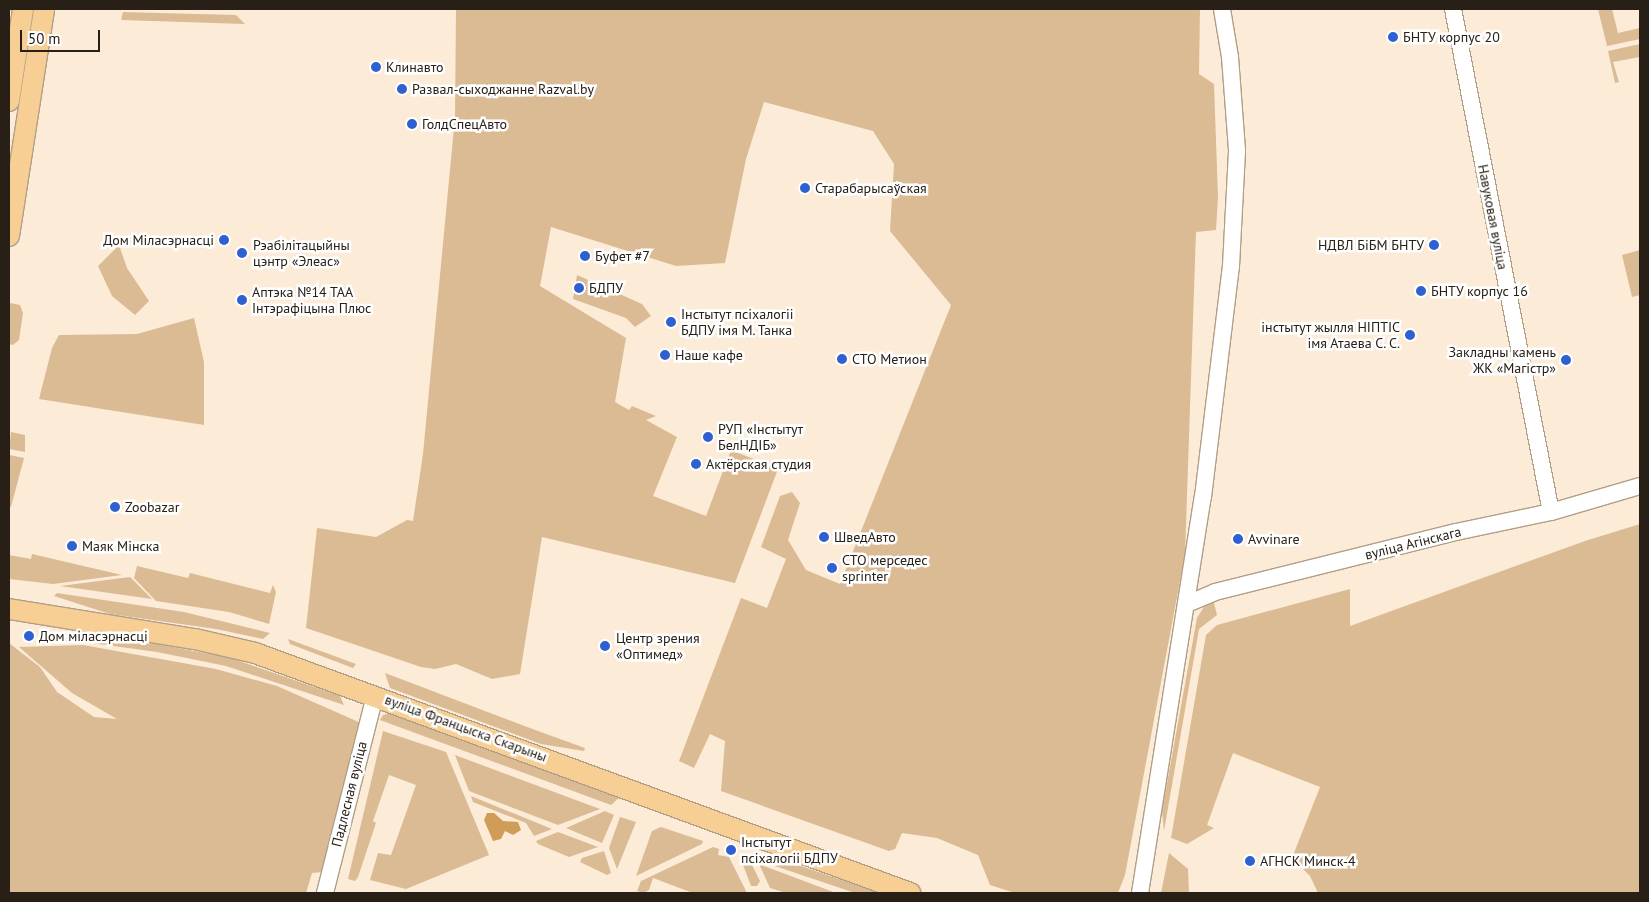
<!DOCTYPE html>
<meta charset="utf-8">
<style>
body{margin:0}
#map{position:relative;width:1649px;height:902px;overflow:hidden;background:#fcebd7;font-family:"PT Sans",sans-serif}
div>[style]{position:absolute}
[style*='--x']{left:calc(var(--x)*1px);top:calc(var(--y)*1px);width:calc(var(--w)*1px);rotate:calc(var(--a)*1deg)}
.green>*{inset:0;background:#dbbb94}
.water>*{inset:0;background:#d09d59}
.roads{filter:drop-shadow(1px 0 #b19e86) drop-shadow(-1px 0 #b19e86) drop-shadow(0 1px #b19e86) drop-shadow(0 -1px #b19e86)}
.minor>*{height:16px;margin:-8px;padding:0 8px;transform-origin:8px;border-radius:8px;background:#fff}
.major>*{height:20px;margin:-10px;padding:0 10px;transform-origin:10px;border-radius:10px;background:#f7ce94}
.dots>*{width:14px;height:14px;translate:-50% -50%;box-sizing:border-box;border:2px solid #fff;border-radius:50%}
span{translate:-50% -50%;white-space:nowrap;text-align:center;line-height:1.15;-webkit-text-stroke:5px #fff;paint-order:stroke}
.poi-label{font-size:14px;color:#282017}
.left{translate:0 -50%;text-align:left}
.right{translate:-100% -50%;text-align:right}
.street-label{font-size:14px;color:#282017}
.frame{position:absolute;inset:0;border:10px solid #282017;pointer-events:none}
.scale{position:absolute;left:20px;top:30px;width:80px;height:22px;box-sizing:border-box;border:2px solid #282017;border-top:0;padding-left:6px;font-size:15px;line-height:18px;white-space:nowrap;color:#282017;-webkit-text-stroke:4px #fff;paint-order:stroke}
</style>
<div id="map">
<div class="green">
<i style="clip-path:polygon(456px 9px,1200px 9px,1199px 74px,1214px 84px,1218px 197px,1216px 230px,1196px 232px,1185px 554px,1125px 875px,1118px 893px,1015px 893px,990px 885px,978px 855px,937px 838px,902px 833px,895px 849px,889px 851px,721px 791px,725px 741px,710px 734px,694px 768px,679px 761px,741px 598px,767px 608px,786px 559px,761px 547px,780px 496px,792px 492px,800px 503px,788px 540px,806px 570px,840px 584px,951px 305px,890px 231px,894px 164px,873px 131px,764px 102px,746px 159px,725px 263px,676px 266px,551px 227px,540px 286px,626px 338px,615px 402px,629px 410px,632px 406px,656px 416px,646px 420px,677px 437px,653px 496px,706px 516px,731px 450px,778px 469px,735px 583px,542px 537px,520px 674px,492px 679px,456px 664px,435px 669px,421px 667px,306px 628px,317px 528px,376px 537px,407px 520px,413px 521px,423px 454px,455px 117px)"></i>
<i style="clip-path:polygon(1598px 9px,1612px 9px,1618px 33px,1640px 28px,1640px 39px,1607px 46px)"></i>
<i style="clip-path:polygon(123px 12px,236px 15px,245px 24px,121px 20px)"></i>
<i style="clip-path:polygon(1640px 44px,1640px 57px,1613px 62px,1619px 82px,1615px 83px,1608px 51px)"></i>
<i style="clip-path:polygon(119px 245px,127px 268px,149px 301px,135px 315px,112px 296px,98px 266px)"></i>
<i style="clip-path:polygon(1640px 250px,1640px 295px,1632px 297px,1622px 255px)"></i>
<i style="clip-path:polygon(577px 275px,642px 304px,651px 316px,635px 327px,626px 318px,573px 299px)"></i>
<i style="clip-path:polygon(10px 303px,20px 305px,23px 313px,19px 340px,13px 345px,9px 344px)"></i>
<i style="clip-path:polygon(194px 318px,204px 362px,204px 425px,39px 399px,52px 348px,59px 335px,137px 334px)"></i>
<i style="clip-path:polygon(11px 432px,25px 435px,25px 452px,9px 449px)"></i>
<i style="clip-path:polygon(9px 455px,24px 458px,11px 507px,9px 506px)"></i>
<i style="clip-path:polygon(1640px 524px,1640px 893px,1318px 893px,1310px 876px,1292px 858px,1320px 787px,1233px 753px,1207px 825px,1214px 828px,1187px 844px,1171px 838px,1206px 635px,1217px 625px,1350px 589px,1350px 626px,1585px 541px)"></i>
<i style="clip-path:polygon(32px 554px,122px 575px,53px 584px,9px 579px,9px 555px,31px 559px)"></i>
<i style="clip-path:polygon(137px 566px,188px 578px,190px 573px,270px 593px,273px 585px,276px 592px,269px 624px,229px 612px,156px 601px,134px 578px)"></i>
<i style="clip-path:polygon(130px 577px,152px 599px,60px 586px)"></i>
<i style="clip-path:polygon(57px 593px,184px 612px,270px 633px,263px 639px,216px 629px,110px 614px,54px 596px)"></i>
<i style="clip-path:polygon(1213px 599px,1217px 615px,1199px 629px,1164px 831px,1162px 811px,1197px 618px,1205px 605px)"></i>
<i style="clip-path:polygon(104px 638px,157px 644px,231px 658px,340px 696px,344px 705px,226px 666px,157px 652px,70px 640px)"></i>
<i style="clip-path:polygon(288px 639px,356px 664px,353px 668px,290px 644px)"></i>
<i style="clip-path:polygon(9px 643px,40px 667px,57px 692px,94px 717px,117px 719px,72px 693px,19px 647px,83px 645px,216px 669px,277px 686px,361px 723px,323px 872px,312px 873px,306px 893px,9px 893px)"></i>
<i style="clip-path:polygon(385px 673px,538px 731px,585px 748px,584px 751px,541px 744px,390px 688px)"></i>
<i style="clip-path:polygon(392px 713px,620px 797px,611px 805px,380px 720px,383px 715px)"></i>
<i style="clip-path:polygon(383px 731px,446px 752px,489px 855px,406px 889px,370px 880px,378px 853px,391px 855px,416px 785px,389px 775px,373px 821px,376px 823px,358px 877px,355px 881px,348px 879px)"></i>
<i style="clip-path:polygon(455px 755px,600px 809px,558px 825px,469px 791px)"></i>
<i style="clip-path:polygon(471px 796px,552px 829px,534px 836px,526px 823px,473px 802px)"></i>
<i style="clip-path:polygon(605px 811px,614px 815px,602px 843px,566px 828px)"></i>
<i style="clip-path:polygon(620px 817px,636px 822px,617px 869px,609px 848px)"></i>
<i style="clip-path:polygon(661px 827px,703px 841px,702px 844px,636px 876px,652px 831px)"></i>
<i style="clip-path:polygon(558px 832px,598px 847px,569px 857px,538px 844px,536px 841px)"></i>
<i style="clip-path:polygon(713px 847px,719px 849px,718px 855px,729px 857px,747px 893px,693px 893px,653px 878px,649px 890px,644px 893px,637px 891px,641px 881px)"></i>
<i style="clip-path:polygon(604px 851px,611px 873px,607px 875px,580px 862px,582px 858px)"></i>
<i style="clip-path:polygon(1169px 853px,1188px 869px,1189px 893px,1161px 893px)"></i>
<i style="clip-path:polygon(742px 862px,752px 865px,760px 881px,757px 886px,751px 886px)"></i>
<i style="clip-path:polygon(777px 863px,801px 866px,880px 893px,855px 893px,775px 866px)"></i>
<i style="clip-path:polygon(759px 864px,836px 893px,786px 893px,770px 888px)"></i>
</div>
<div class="water">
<i style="clip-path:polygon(487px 813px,494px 813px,503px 821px,518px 822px,521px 830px,513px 835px,505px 831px,501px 839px,493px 841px,484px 820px)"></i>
</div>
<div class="roads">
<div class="minor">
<i style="--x:1453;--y:9;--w:512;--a:78.98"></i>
<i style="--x:1187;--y:604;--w:30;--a:-23"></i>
<i style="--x:1215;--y:592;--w:248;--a:-14"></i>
<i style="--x:1456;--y:532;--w:97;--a:-11.9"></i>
<i style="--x:1551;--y:512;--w:93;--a:-16.3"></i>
<i style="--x:325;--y:893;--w:204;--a:-75.8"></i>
<i style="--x:1140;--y:893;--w:401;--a:-81"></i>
<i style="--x:1203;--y:497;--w:233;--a:-83.1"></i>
<i style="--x:1231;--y:266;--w:116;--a:-87"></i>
<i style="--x:1237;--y:150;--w:93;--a:-94.3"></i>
<i style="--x:1230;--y:57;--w:49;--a:-99.5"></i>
</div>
<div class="major">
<i style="--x:9;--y:101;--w:93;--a:-81.3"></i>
<i style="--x:9;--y:236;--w:230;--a:-81.2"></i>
<i style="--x:9;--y:609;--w:188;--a:9.2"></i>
<i style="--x:195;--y:639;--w:62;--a:13.1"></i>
<i style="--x:255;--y:653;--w:698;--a:20.12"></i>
</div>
</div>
<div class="dots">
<i style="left:1393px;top:37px;background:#2f60cf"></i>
<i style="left:376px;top:67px;background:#2f60cf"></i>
<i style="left:402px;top:89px;background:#2f60cf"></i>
<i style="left:412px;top:124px;background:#2f60cf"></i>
<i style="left:805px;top:188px;background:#2f60cf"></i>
<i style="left:224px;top:240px;background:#2f60cf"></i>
<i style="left:1434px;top:245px;background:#2f60cf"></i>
<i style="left:242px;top:253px;background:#2f60cf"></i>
<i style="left:585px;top:256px;background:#2f60cf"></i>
<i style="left:579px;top:288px;background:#2f60cf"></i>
<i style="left:1421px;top:291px;background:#2f60cf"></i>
<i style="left:242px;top:300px;background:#2f60cf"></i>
<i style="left:671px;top:322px;background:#2f60cf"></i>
<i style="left:1410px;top:335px;background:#2f60cf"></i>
<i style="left:665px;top:355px;background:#2f60cf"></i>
<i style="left:842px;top:359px;background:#2f60cf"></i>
<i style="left:1566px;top:360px;background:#2f60cf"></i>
<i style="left:708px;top:437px;background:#2f60cf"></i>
<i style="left:696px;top:464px;background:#2f60cf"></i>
<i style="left:115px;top:507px;background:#2f60cf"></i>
<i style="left:824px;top:537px;background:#2f60cf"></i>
<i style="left:1238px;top:539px;background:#2f60cf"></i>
<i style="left:72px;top:546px;background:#2f60cf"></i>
<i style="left:832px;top:568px;background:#2f60cf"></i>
<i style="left:29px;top:636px;background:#2f60cf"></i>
<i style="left:605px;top:646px;background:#2f60cf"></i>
<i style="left:731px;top:850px;background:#2f60cf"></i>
<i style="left:1250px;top:861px;background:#2f60cf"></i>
</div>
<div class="poi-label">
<span class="left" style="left:1403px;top:37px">БНТУ корпус 20</span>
<span class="left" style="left:386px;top:67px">Клинавто</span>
<span class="left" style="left:412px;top:89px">Развал-сыходжанне Razval.by</span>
<span class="left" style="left:422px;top:124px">ГолдСпецАвто</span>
<span class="left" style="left:815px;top:188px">Старабарысаўская</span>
<span class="right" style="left:214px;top:240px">Дом Міласэрнасці</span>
<span class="left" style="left:253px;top:253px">Рэабілітацыйны<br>цэнтр «Элеас»</span>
<span class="right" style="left:1424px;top:245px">НДВЛ БіБМ БНТУ</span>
<span class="left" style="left:595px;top:256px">Буфет #7</span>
<span class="left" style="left:589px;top:288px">БДПУ</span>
<span class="left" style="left:1431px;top:291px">БНТУ корпус 16</span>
<span class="left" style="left:252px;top:300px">Аптэка №14 ТАА<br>Інтэрафіцына Плюс</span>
<span class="left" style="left:681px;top:322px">Інстытут псіхалогіі<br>БДПУ імя М. Танка</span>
<span class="right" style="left:1400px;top:335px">інстытут жылля НІПТІС<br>імя Атаева С. С.</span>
<span class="right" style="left:1556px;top:360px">Закладны камень<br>ЖК «Магістр»</span>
<span class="left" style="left:675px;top:355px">Наше кафе</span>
<span class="left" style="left:852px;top:359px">СТО Метион</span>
<span class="left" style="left:718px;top:437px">РУП «Інстытут<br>БелНДІБ»</span>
<span class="left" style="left:706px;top:464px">Актёрская студия</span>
<span class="left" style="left:125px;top:507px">Zoobazar</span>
<span class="left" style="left:834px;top:537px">ШведАвто</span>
<span class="left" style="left:1248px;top:539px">Avvinare</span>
<span class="left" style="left:82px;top:546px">Маяк Мінска</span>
<span class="left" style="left:842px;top:568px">СТО мерседес<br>sprinter</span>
<span class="left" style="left:39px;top:636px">Дом міласэрнасці</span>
<span class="left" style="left:616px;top:646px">Центр зрения<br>«Оптимед»</span>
<span class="left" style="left:741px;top:850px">Інстытут<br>псіхалогіі БДПУ</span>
<span class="left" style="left:1260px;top:861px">АГНСК Минск-4</span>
</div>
<div class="street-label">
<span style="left:1493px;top:217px;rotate:79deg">Навуковая вуліца</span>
<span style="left:1413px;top:543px;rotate:-14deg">вуліца Агінскага</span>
<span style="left:466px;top:728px;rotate:20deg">вуліца Францыска Скарыны</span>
<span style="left:349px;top:794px;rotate:-76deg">Падлесная вуліца</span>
</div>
<div class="frame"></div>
<div class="scale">50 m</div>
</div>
